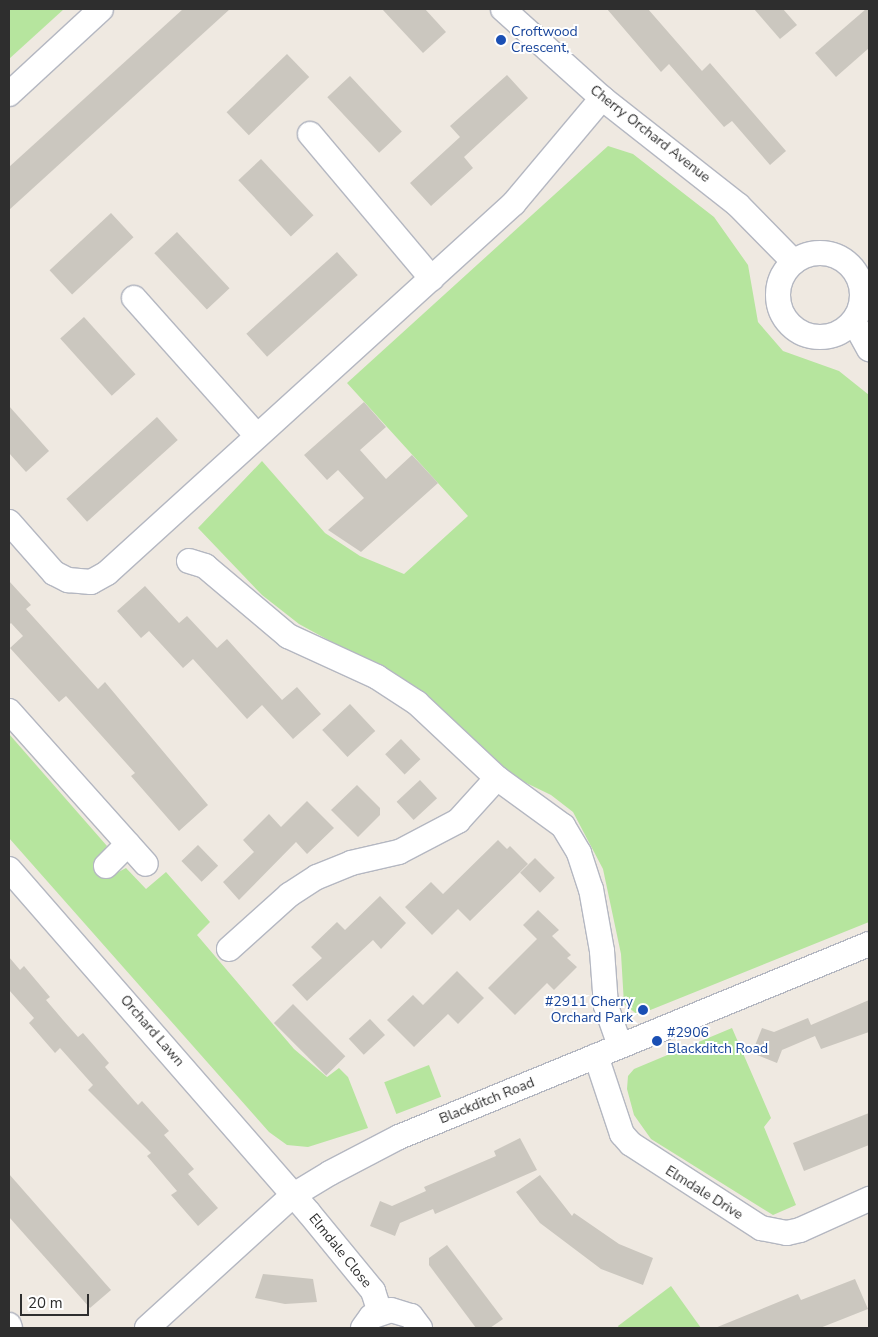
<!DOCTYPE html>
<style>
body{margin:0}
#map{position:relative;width:878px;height:1337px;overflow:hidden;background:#efe9e1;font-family:"Nunito Sans",sans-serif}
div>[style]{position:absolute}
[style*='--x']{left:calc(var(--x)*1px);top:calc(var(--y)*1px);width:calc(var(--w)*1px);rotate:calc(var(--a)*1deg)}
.green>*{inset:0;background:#b6e59e;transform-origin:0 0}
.building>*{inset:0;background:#cbc7bf;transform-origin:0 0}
.roads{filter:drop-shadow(1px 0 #b4b7c1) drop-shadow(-1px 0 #b4b7c1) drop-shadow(0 1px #b4b7c1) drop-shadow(0 -1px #b4b7c1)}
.minor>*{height:24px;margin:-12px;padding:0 12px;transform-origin:12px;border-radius:12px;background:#fff}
.minor>.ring{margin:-12px;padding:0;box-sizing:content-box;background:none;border:24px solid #fff;border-radius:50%}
.dots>*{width:14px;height:14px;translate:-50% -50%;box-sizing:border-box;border:2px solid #fff;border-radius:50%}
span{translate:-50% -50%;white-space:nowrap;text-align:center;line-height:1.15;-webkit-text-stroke:4px #fff;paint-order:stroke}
.transit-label{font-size:14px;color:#164399}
.left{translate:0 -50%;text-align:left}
.right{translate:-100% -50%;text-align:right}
.street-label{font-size:14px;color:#2e2e2e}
.frame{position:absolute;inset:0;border:10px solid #2e2e2e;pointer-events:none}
.scale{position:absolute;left:20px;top:1294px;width:69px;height:22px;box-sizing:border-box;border:2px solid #2e2e2e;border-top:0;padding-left:6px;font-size:15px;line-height:18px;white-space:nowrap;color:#2e2e2e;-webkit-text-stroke:4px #fff;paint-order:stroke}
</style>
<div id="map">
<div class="green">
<i style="clip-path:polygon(9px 9px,64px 9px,9px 59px)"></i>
<i style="clip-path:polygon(608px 146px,633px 154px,714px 217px,748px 265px,758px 322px,783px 351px,839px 371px,869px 395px,869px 922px,638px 1015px,624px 1004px,621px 954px,603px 869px,573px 812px,551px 795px,516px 778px,425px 693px,299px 624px,262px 595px,198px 528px,262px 461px,325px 533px,360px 556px,404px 574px,468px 516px,347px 383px)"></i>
<i style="clip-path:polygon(9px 734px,107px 846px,94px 864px,107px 878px,126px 868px,146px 889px,166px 872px,210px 922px,197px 935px,294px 1049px,327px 1077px,339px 1068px,348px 1077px,368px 1128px,308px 1147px,287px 1145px,269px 1132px,9px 838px)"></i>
<i style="clip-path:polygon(732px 1028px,771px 1118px,764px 1127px,796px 1205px,773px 1215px,651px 1139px,634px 1115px,627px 1089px,628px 1076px,634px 1069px)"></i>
<i style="left:429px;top:1065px;width:34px;height:48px;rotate:69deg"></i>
<i style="clip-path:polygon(671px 1286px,701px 1328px,619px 1328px,618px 1326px)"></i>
</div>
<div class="building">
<i style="clip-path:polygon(183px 9px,230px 9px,9px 210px,9px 167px)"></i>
<i style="clip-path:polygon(382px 9px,425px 9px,446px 32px,423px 53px)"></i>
<i style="clip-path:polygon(607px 9px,648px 9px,702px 71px,710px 63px,786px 151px,770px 165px,732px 121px,724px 127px,669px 64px,661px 72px)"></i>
<i style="clip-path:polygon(754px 9px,783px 9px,797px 25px,780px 39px)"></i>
<i style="clip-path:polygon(866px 9px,869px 9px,869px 48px,836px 77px,815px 53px)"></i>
<i style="left:287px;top:54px;width:32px;height:84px;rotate:46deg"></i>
<i style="clip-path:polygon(507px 75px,528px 98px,464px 157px,473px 168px,431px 206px,410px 183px,460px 137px,450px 126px)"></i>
<i style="left:350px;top:76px;width:76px;height:31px;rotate:47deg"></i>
<i style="left:261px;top:159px;width:77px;height:31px;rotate:47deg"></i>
<i style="left:111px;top:213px;width:33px;height:84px;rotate:47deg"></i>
<i style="left:177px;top:232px;width:77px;height:31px;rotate:47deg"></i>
<i style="left:337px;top:252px;width:31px;height:122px;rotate:48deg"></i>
<i style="left:84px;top:317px;width:77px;height:32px;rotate:48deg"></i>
<i style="clip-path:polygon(364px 402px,386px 427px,360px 450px,386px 479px,412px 455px,438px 483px,361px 552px,328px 530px,364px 498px,338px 470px,327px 480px,304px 455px)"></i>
<i style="clip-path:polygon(9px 406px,49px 451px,26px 472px,9px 453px)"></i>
<i style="left:157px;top:417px;width:31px;height:122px;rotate:48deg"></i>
<i style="clip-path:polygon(9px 581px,31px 605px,26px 609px,98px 689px,105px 682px,208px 805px,179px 831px,131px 776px,135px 773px,66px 696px,59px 702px,10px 648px,23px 636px,11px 623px,9px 625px)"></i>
<i style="clip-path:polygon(145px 586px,179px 623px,187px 616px,217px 648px,227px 639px,282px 700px,297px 687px,321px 714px,293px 739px,262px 705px,247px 719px,193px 659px,183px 668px,149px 631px,141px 638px,117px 611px)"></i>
<i style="left:350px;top:704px;width:37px;height:38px;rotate:47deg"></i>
<i style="left:401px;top:739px;width:28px;height:22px;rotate:46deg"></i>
<i style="left:420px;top:780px;width:25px;height:32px;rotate:47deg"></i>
<i style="clip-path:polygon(357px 785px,380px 808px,380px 815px,358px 837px,331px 810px)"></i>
<i style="clip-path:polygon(307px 801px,334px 828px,307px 854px,296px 842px,239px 900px,223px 882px,254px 852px,243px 840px,269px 814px,281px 827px)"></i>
<i style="clip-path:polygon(498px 840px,507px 849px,510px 846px,528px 864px,470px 921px,458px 909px,432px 935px,405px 907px,431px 882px,443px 894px)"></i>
<i style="left:198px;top:845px;width:29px;height:23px;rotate:46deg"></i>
<i style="left:535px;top:858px;width:28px;height:21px;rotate:45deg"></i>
<i style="clip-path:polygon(380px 896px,406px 923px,381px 949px,373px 940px,307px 1001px,292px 985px,322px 958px,311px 947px,337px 922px,345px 930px)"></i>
<i style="clip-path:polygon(538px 910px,559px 930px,552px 936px,571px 955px,567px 958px,577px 967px,554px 990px,547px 983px,515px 1015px,488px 988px,537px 939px,523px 925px)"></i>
<i style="clip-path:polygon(9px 957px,20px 970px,24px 966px,50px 997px,46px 1000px,63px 1020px,78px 1037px,83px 1033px,109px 1063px,105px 1067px,138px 1105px,142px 1101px,169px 1131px,164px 1135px,194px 1169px,188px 1174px,218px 1208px,198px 1226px,171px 1195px,177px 1191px,147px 1156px,151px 1153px,88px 1090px,93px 1085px,60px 1048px,55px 1053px,29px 1023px,34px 1018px,9px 990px)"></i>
<i style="clip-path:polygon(457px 971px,484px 998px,458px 1024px,448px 1014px,414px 1047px,387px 1020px,413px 995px,423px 1005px)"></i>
<i style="clip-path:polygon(869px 1000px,869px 1032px,821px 1049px,815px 1036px,782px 1050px,777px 1063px,752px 1053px,762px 1028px,774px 1032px,808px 1018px,811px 1025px)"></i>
<i style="left:293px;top:1004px;width:74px;height:27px;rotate:45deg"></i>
<i style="left:370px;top:1019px;width:22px;height:29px;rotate:47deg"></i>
<i style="clip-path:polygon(869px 1113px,869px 1145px,804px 1171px,793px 1143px)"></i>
<i style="clip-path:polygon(520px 1138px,537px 1170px,435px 1214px,433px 1209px,400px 1223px,395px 1236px,370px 1226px,380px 1201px,392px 1206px,426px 1191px,424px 1187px,496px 1156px,494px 1151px)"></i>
<i style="clip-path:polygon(9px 1174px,111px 1290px,90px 1308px,9px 1217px)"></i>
<i style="clip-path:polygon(540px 1175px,572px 1216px,574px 1213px,619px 1244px,653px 1258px,643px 1285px,601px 1269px,540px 1223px,516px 1192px)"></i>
<i style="clip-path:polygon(447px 1245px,503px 1319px,490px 1328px,476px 1328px,429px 1265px,429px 1258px)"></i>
<i style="clip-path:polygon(263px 1274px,313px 1279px,317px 1302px,285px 1304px,255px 1298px)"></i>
<i style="clip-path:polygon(855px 1279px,868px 1309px,820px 1328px,715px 1328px,798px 1294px,801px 1300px)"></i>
</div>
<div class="roads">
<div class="minor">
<i style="--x:503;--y:9;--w:133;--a:42"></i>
<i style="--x:602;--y:98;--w:173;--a:38.2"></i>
<i style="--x:738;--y:205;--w:80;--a:45.5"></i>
<i style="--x:9;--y:94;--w:125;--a:-42.7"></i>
<i style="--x:310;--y:134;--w:189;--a:49.9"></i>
<i class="ring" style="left:778px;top:253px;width:60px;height:60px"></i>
<i style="--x:134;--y:298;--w:183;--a:48.3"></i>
<i style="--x:854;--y:322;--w:31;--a:61"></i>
<i style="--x:9;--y:522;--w:68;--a:48.6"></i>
<i style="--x:54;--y:573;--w:16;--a:27"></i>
<i style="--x:68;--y:580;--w:23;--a:5"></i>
<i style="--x:91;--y:582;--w:18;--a:-29"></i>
<i style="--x:107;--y:573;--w:550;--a:-42.27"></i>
<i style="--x:514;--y:203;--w:137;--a:-50"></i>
<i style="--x:189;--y:561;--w:17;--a:17"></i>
<i style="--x:205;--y:566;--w:109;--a:40.1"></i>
<i style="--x:288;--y:636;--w:98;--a:24.7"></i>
<i style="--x:377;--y:677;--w:48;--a:33"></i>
<i style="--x:417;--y:703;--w:110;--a:43.2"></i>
<i style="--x:497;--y:778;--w:82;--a:36"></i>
<i style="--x:563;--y:826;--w:31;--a:59"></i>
<i style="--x:579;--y:853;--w:38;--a:72"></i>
<i style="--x:591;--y:889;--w:63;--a:79.9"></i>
<i style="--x:602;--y:951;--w:55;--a:85.8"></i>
<i style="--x:606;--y:1006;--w:42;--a:70.7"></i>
<i style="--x:9;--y:711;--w:205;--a:48.2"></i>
<i style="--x:106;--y:866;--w:31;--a:-45"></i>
<i style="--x:9;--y:869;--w:456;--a:48.9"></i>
<i style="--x:309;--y:1213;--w:101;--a:50.6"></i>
<i style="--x:373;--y:1291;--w:22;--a:72"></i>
<i style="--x:229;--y:949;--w:81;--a:-42"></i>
<i style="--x:289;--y:895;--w:33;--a:-33"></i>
<i style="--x:317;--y:877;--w:37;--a:-22"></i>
<i style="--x:351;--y:863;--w:49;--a:-12.9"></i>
<i style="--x:399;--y:852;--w:67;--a:-27.7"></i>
<i style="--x:458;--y:821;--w:58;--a:-47.8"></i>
<i style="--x:596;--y:1056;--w:82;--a:71.6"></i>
<i style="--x:622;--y:1134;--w:13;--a:48"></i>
<i style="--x:631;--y:1144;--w:155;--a:32.9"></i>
<i style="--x:761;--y:1228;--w:26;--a:11"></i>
<i style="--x:787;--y:1233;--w:13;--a:-13"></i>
<i style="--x:800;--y:1230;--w:76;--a:-24.2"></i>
<i style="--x:9;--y:1325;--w:3;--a:72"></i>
<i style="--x:147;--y:1328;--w:196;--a:-42.3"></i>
<i style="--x:292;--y:1196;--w:44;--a:-31.2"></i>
<i style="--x:330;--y:1173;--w:78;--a:-27.6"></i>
<i style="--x:399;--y:1137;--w:508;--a:-22.32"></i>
<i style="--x:363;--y:1328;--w:14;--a:-54"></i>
<i style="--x:371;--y:1317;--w:21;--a:-19"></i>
<i style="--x:391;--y:1310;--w:21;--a:17"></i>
<i style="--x:411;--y:1316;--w:15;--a:53"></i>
</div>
</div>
<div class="dots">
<i style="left:501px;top:40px;background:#1a4fb4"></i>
<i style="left:643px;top:1010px;background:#1a4fb4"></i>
<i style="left:657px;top:1041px;background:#1a4fb4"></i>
</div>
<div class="transit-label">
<span class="left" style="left:511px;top:40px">Croftwood<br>Crescent,</span>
<span class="right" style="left:633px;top:1010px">#2911 Cherry<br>Orchard Park</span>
<span class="left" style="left:667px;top:1041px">#2906<br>Blackditch Road</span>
</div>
<div class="street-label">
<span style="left:650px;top:134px;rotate:38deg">Cherry Orchard Avenue</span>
<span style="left:152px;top:1031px;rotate:49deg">Orchard Lawn</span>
<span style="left:487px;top:1101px;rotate:-22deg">Blackditch Road</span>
<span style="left:704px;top:1193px;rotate:32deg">Elmdale Drive</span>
<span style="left:340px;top:1251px;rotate:51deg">Elmdale Close</span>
</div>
<div class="frame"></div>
<div class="scale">20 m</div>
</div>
